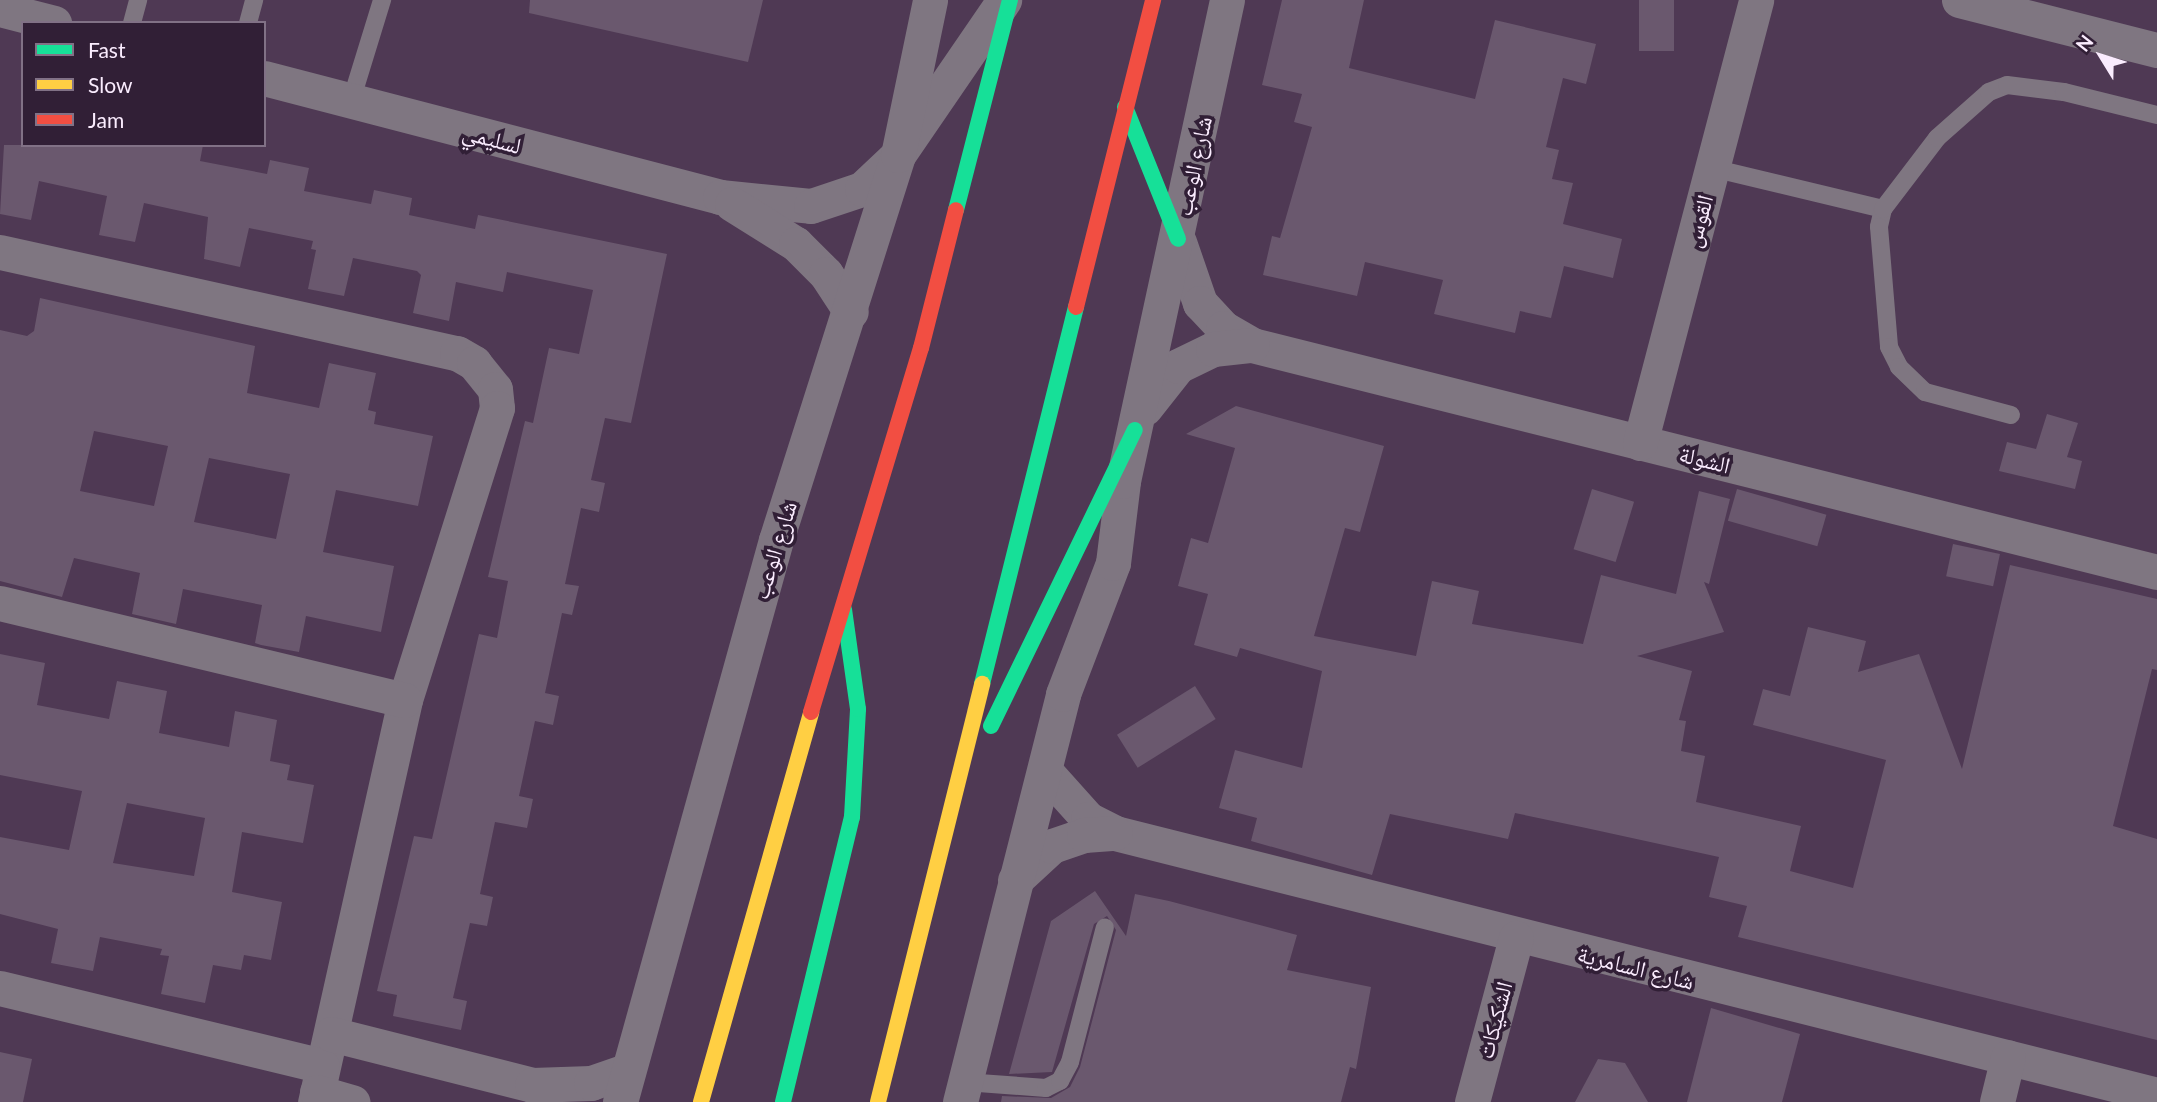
<!DOCTYPE html>
<meta charset="utf-8">
<style>
body{margin:0}
#map{position:relative;width:2157px;height:1102px;overflow:hidden;background:#4f3954;font-family:Lato,"Noto Naskh Arabic",sans-serif}
div>[style]{position:absolute}
[style*='--x']{left:calc(var(--x)*1px);top:calc(var(--y)*1px);width:calc(var(--w)*1px);rotate:calc(var(--a)*1deg)}
.building>*{inset:0;background:#6a586e;transform-origin:0 0}
.lane>*{height:18px;margin:-9px;padding:0 9px;transform-origin:9px;border-radius:9px;background:#7f7681}
.street>*{height:35px;margin:-17.5px;padding:0 17.5px;transform-origin:17.5px;border-radius:17.5px;background:#7f7681}
.fast>*{height:16px;margin:-8px;padding:0 8px;transform-origin:8px;border-radius:8px;background:#16e098}
.slow>*{height:16px;margin:-8px;padding:0 8px;transform-origin:8px;border-radius:8px;background:#ffcf43}
.jam>*{height:16px;margin:-8px;padding:0 8px;transform-origin:8px;border-radius:8px;background:#f24e42}
span{translate:-50% -50%;white-space:nowrap;text-align:center;line-height:1.15;-webkit-text-stroke:7px #311f36;paint-order:stroke}
.street-label{font-size:23px;color:#faecfe}
.legend{position:absolute;left:21px;top:21px;width:245px;height:126px;box-sizing:border-box;background:#311f36;border:2px solid #817186;margin:0;padding:9px 12px;list-style:none;font-size:21px;color:#faecfe}
.legend li{display:flex;align-items:center;gap:14px;height:35px}
.legend b{width:35px;border:2px solid #817186}
.north{position:absolute;left:2066px;top:21px;width:70px;height:70px;-webkit-text-stroke:5px #311f36;paint-order:stroke;rotate:308deg;font-size:19px;font-weight:700;line-height:28px;text-align:center;color:#faecfe}
.north::after{content:'';display:block;margin:auto;width:24px;height:32px;background:#faecfe;clip-path:polygon(50% 0,100% 100%,50% 72%,0 100%)}
</style>
<div id="map">
<div class="building">
<i style="clip-path:polygon(530px 0,763px 0,748px 62px,529px 13px)"></i>
<i style="clip-path:polygon(1282px 0,1364px 0,1349px 68px,1475px 99px,1495px 20px,1596px 44px,1586px 84px,1563px 78px,1546px 147px,1559px 150px,1552px 179px,1573px 183px,1563px 224px,1622px 239px,1613px 278px,1564px 266px,1551px 318px,1520px 311px,1515px 333px,1434px 314px,1443px 280px,1365px 262px,1357px 296px,1263px 275px,1272px 236px,1280px 238px,1312px 127px,1294px 122px,1302px 94px,1262px 85px)"></i>
<i style="left:1639px;top:0;width:35px;height:51px"></i>
<i style="clip-path:polygon(4px 145px,203px 145px,200px 161px,267px 174px,270px 160px,309px 168px,304px 191px,371px 204px,374px 190px,412px 198px,409px 215px,475px 229px,478px 215px,667px 254px,631px 423px,605px 418px,591px 480px,605px 483px,599px 512px,581px 508px,565px 584px,579px 586px,572px 615px,562px 613px,545px 693px,559px 696px,553px 725px,535px 721px,519px 796px,533px 799px,527px 828px,495px 822px,480px 894px,493px 897px,487px 926px,470px 923px,453px 998px,467px 1001px,461px 1030px,393px 1016px,397px 995px,377px 991px,414px 836px,432px 839px,479px 634px,497px 638px,508px 581px,488px 577px,525px 421px,533px 423px,549px 348px,579px 354px,593px 290px,507px 272px,503px 292px,456px 282px,449px 321px,413px 313px,421px 275px,417px 271px,353px 258px,344px 296px,308px 289px,316px 250px,311px 249px,313px 241px,249px 228px,240px 267px,204px 259px,208px 217px,144px 203px,135px 242px,99px 235px,107px 196px,39px 181px,31px 220px,0 214px)"></i>
<i style="clip-path:polygon(evenodd,40px 298px,255px 346px,247px 393px,319px 408px,329px 363px,376px 373px,368px 410px,376px 412px,374px 424px,433px 436px,418px 506px,336px 490px,323px 552px,394px 566px,381px 632px,306px 616px,299px 652px,261px 645px,255px 643px,262px 605px,183px 589px,176px 624px,132px 614px,140px 573px,74px 558px,62px 597px,0 581px,0 330px,27px 336px,34px 331px,40px 298px,94px 431px,168px 446px,154px 506px,80px 491px,94px 431px,40px 298px,209px 458px,290px 474px,276px 539px,194px 522px,209px 458px)"></i>
<i style="clip-path:polygon(1236px 406px,1384px 446px,1360px 532px,1345px 528px,1314px 636px,1416px 656px,1432px 581px,1479px 591px,1472px 624px,1583px 644px,1601px 575px,1676px 594px,1699px 491px,1730px 499px,1709px 584px,1704px 582px,1724px 632px,1637px 656px,1692px 671px,1679px 720px,1686px 721px,1681px 751px,1705px 756px,1696px 802px,1801px 826px,1790px 871px,1853px 888px,1886px 760px,1753px 725px,1763px 689px,1790px 696px,1808px 627px,1866px 641px,1858px 672px,1919px 654px,1962px 769px,2010px 565px,2157px 599px,2157px 670px,2152px 669px,2113px 826px,2157px 839px,2157px 1040px,1738px 937px,1747px 906px,1709px 897px,1719px 857px,1586px 828px,1515px 813px,1508px 839px,1390px 814px,1372px 875px,1251px 841px,1257px 818px,1219px 808px,1235px 750px,1302px 768px,1322px 671px,1240px 648px,1237px 657px,1194px 645px,1208px 594px,1178px 586px,1191px 538px,1208px 543px,1235px 448px,1186px 434px)"></i>
<i style="clip-path:polygon(2047px 414px,2078px 423px,2067px 457px,2082px 461px,2075px 489px,1999px 471px,2007px 442px,2036px 449px)"></i>
<i style="left:1592px;top:489px;width:44px;height:63px;rotate:17deg"></i>
<i style="left:1737px;top:489px;width:93px;height:33px;rotate:16deg"></i>
<i style="left:1953px;top:544px;width:48px;height:33px;rotate:12deg"></i>
<i style="clip-path:polygon(evenodd,0 654px,45px 663px,37px 705px,109px 719px,117px 681px,167px 691px,159px 733px,229px 747px,235px 711px,277px 720px,270px 761px,290px 765px,287px 780px,314px 785px,303px 843px,242px 832px,232px 892px,282px 902px,271px 960px,244px 955px,241px 970px,213px 965px,205px 1003px,161px 994px,169px 956px,160px 955px,162px 949px,100px 937px,93px 971px,51px 963px,58px 929px,0 914px,0 837px,69px 850px,82px 791px,0 775px,0 654px,127px 803px,205px 818px,194px 876px,113px 863px,127px 803px)"></i>
<i style="left:1195px;top:686px;width:39px;height:92px;rotate:58deg"></i>
<i style="clip-path:polygon(1095px 891px,1126px 936px,1135px 894px,1169px 901px,1297px 935px,1287px 970px,1371px 987px,1356px 1069px,1350px 1067px,1341px 1102px,1001px 1102px,1002px 1096px,1051px 1098px,1070px 1087px,1080px 1067px,1116px 930px,1107px 916px,1094px 924px,1052px 1072px,1009px 1074px,1051px 921px)"></i>
<i style="clip-path:polygon(1711px 1008px,1800px 1034px,1782px 1102px,1687px 1102px)"></i>
<i style="clip-path:polygon(0 1052px,32px 1059px,23px 1102px,0 1102px)"></i>
<i style="clip-path:polygon(1598px 1059px,1625px 1063px,1648px 1102px,1575px 1102px)"></i>
</div>
<div class="lane">
<i style="--x:132;--y:23;--w:24;--a:-75"></i>
<i style="--x:248;--y:23;--w:24;--a:-75"></i>
<i style="--x:351;--y:101;--w:106;--a:-72.9"></i>
<i style="--x:1712;--y:168;--w:176;--a:13.5"></i>
<i style="--x:1883;--y:209;--w:18;--a:103"></i>
<i style="--x:1879;--y:227;--w:120;--a:85.2"></i>
<i style="--x:1889;--y:347;--w:22;--a:63"></i>
<i style="--x:1899;--y:367;--w:36;--a:44"></i>
<i style="--x:1925;--y:392;--w:89;--a:15"></i>
<i style="--x:1883;--y:209;--w:89;--a:-52.7"></i>
<i style="--x:1937;--y:138;--w:69;--a:-41.5"></i>
<i style="--x:1989;--y:92;--w:19;--a:-21"></i>
<i style="--x:2007;--y:85;--w:57;--a:7"></i>
<i style="--x:2064;--y:92;--w:96;--a:13.9"></i>
<i style="--x:965;--y:1082;--w:81;--a:4.2"></i>
<i style="--x:1046;--y:1088;--w:16;--a:-27"></i>
<i style="--x:1060;--y:1081;--w:21;--a:-62"></i>
<i style="--x:1070;--y:1062;--w:139;--a:-75.5"></i>
</div>
<div class="street">
<i style="--x:1959;--y:0;--w:204;--a:14.2"></i>
<i style="--x:0;--y:9;--w:56;--a:14.5"></i>
<i style="--x:264;--y:78;--w:471;--a:14.6"></i>
<i style="--x:720;--y:197;--w:91;--a:5.6"></i>
<i style="--x:811;--y:206;--w:54;--a:-18.4"></i>
<i style="--x:862;--y:189;--w:50;--a:-43.4"></i>
<i style="--x:898;--y:155;--w:188;--a:-55.6"></i>
<i style="--x:732;--y:204;--w:75;--a:32"></i>
<i style="--x:796;--y:244;--w:42;--a:45"></i>
<i style="--x:826;--y:274;--w:45;--a:56.7"></i>
<i style="--x:1179;--y:242;--w:65;--a:71"></i>
<i style="--x:1200;--y:303;--w:34;--a:47"></i>
<i style="--x:1223;--y:328;--w:34;--a:30"></i>
<i style="--x:1252;--y:345;--w:933;--a:14.08"></i>
<i style="--x:0;--y:252;--w:468;--a:12.5"></i>
<i style="--x:457;--y:353;--w:20;--a:30"></i>
<i style="--x:474;--y:363;--w:33;--a:51"></i>
<i style="--x:495;--y:389;--w:19;--a:84"></i>
<i style="--x:497;--y:408;--w:306;--a:107.5"></i>
<i style="--x:405;--y:700;--w:412;--a:102.6"></i>
<i style="--x:1145;--y:408;--w:53;--a:-51.8"></i>
<i style="--x:1178;--y:366;--w:39;--a:-26"></i>
<i style="--x:1213;--y:349;--w:39;--a:-6"></i>
<i style="--x:1640;--y:443;--w:458;--a:-75.3"></i>
<i style="--x:0;--y:603;--w:416;--a:13.5"></i>
<i style="--x:1045;--y:771;--w:64;--a:48.1"></i>
<i style="--x:1088;--y:819;--w:30;--a:27"></i>
<i style="--x:1115;--y:833;--w:1074;--a:14.11"></i>
<i style="--x:1015;--y:880;--w:50;--a:-42.6"></i>
<i style="--x:1052;--y:846;--w:34;--a:-19"></i>
<i style="--x:1084;--y:835;--w:31;--a:-4"></i>
<i style="--x:0;--y:988;--w:331;--a:13.6"></i>
<i style="--x:331;--y:1034;--w:207;--a:14.2"></i>
<i style="--x:532;--y:1085;--w:59;--a:-1.9"></i>
<i style="--x:591;--y:1083;--w:39;--a:-19"></i>
<i style="--x:317;--y:1092;--w:37;--a:16"></i>
<i style="--x:620;--y:1102;--w:583;--a:-74.49"></i>
<i style="--x:776;--y:540;--w:404;--a:-72.4"></i>
<i style="--x:898;--y:155;--w:158;--a:-78.3"></i>
<i style="--x:960;--y:1102;--w:421;--a:-75.8"></i>
<i style="--x:1063;--y:694;--w:140;--a:-69.1"></i>
<i style="--x:1113;--y:563;--w:83;--a:-83"></i>
<i style="--x:1123;--y:481;--w:492;--a:-77.8"></i>
<i style="--x:1472;--y:1102;--w:170;--a:-75"></i>
<i style="--x:1997;--y:1102;--w:46;--a:-76.3"></i>
</div>
<div class="fast">
<i style="--x:1125;--y:107;--w:142;--a:68.1"></i>
<i style="--x:956;--y:210;--w:217;--a:-75.6"></i>
<i style="--x:982;--y:684;--w:389;--a:-76"></i>
<i style="--x:991;--y:726;--w:329;--a:-64.1"></i>
<i style="--x:783;--y:1102;--w:293;--a:-76.4"></i>
<i style="--x:852;--y:817;--w:108;--a:-86.8"></i>
<i style="--x:858;--y:709;--w:100;--a:-98"></i>
</div>
<div class="slow">
<i style="--x:701;--y:1102;--w:405;--a:-74.2"></i>
<i style="--x:878;--y:1102;--w:431;--a:-76"></i>
</div>
<div class="jam">
<i style="--x:1076;--y:307;--w:317;--a:-75.9"></i>
<i style="--x:811;--y:712;--w:380;--a:-73.2"></i>
<i style="--x:921;--y:348;--w:142;--a:-75.8"></i>
</div>
<div class="street-label">
<span style="left:492px;top:138px;rotate:15deg">لسليمي</span>
<span style="left:1193px;top:166px;rotate:-78deg">شارع الوعب</span>
<span style="left:1698px;top:221px;rotate:-75deg">القوس</span>
<span style="left:1705px;top:459px;rotate:14deg">الشولة</span>
<span style="left:774px;top:550px;rotate:-73deg">شارع الوعب</span>
<span style="left:1636px;top:967px;rotate:14deg">شارع السامرية</span>
<span style="left:1494px;top:1020px;rotate:-75deg">الشكيكات</span>
</div>
<ul class="legend">
<li><b style="height:9px;background:#16e098"></b>Fast</li>
<li><b style="height:9px;background:#ffcf43"></b>Slow</li>
<li><b style="height:9px;background:#f24e42"></b>Jam</li>
</ul>
<div class="north">N</div>
</div>
